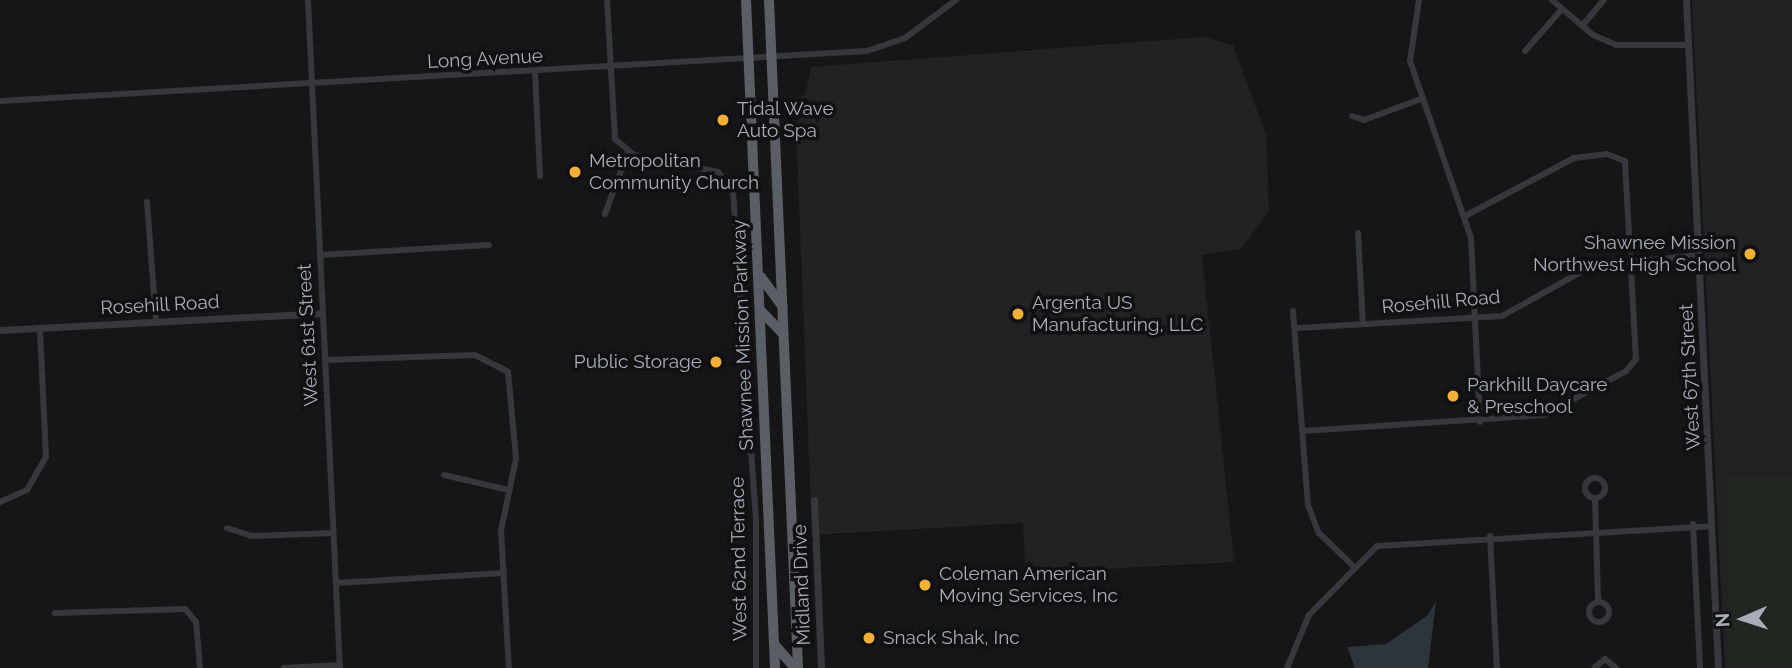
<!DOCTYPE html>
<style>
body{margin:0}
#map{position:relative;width:1792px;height:668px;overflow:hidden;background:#161618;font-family:Raleway,sans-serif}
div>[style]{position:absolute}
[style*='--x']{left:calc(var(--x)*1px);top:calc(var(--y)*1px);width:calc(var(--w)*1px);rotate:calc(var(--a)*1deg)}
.built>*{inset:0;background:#222225}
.green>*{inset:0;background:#1e261f;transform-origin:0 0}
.water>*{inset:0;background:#2c353c}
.minor>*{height:6px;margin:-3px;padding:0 3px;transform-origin:3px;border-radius:3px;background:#37383d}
.minor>.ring{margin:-3px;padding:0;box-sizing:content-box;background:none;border:6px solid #37383d;border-radius:50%}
.tertiary>*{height:7px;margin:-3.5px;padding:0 3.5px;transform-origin:3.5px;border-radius:3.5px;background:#37383d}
.trunk>*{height:10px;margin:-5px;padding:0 5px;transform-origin:5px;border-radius:5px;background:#5b5e65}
.dots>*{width:19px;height:19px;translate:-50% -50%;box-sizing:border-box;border:4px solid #111113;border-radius:50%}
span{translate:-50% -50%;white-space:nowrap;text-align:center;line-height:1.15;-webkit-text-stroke:7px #111113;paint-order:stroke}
.street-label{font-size:19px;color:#a8adb8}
.poi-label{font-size:19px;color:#a8adb8}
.left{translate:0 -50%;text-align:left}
.right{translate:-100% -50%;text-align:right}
.north{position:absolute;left:1708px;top:584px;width:70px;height:70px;-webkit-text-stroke:5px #111113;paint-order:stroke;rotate:267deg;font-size:19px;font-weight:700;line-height:28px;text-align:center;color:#a8adb8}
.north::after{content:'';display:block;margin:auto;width:24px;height:32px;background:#a8adb8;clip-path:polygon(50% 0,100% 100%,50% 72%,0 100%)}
</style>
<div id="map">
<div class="built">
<i style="clip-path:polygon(1692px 0,1792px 0,1792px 668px,1725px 668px)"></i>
<i style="clip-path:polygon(1204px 37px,1233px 45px,1266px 134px,1269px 211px,1241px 249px,1202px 255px,1234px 562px,1026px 573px,1023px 523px,812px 535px,795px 99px,805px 95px,811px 67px)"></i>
</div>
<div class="green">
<i style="left:1792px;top:477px;width:191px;height:64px;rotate:90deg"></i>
</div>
<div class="water">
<i style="clip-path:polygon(1436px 601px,1428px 668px,1355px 668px,1347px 647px,1386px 644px,1428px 615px)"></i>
</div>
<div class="minor">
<i style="--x:308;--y:0;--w:669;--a:87.26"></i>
<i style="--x:607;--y:0;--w:139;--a:86.7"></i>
<i style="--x:615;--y:139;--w:25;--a:40"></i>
<i style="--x:634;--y:155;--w:86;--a:11.4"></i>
<i style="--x:718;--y:172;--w:24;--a:52"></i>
<i style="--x:733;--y:191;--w:331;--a:86"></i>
<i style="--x:756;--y:521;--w:147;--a:90"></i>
<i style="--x:1419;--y:0;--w:62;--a:98.4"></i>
<i style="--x:1410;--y:61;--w:187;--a:71"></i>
<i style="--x:1471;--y:238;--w:184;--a:87.2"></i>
<i style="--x:1552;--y:0;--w:54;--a:40.5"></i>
<i style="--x:1593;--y:35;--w:25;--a:23"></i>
<i style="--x:1616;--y:45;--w:73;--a:0"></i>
<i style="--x:1582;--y:26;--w:34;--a:-50"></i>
<i style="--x:1525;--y:51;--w:56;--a:-48.6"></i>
<i style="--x:535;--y:72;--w:104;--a:87.2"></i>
<i style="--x:0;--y:101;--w:868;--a:-3.3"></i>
<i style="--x:867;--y:51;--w:40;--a:-18.9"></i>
<i style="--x:905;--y:38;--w:64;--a:-36.7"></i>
<i style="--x:1352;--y:116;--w:13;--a:18"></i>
<i style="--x:1364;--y:120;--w:61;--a:-20.2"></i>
<i style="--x:147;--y:202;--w:119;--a:85.7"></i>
<i style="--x:605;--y:214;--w:66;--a:-69.6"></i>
<i style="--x:1358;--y:233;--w:91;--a:86.9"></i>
<i style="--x:320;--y:255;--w:169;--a:-3.4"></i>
<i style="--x:1293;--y:311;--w:195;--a:85.6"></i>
<i style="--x:1308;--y:505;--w:30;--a:69"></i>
<i style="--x:1319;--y:533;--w:47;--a:44.1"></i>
<i style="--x:1298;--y:328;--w:204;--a:-3.4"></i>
<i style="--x:1502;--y:316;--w:103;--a:-29.1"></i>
<i style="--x:1592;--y:266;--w:108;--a:-5.9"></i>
<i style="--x:325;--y:360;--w:150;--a:-1.9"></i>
<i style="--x:475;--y:355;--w:37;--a:27"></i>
<i style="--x:508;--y:372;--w:87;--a:84.7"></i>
<i style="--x:516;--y:459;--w:74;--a:101.8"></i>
<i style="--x:501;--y:531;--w:137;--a:86.7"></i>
<i style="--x:1303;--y:431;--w:242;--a:-3.8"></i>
<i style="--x:1544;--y:415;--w:93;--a:-28.2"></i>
<i style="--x:1626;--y:371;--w:16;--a:-50"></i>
<i style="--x:1636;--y:359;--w:198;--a:-93.2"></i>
<i style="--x:1625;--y:161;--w:19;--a:-159"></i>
<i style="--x:1607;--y:154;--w:33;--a:173"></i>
<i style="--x:1574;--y:158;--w:123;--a:152"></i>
<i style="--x:444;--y:475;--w:67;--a:13"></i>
<i class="ring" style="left:1585px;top:478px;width:14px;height:14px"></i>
<i style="--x:1595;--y:498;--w:104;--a:88.3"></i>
<i style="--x:0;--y:502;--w:30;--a:-24"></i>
<i style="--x:27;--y:490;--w:38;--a:-60"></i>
<i style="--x:46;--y:457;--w:129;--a:-92.7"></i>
<i style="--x:1693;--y:524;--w:144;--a:87.2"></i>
<i style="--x:227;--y:528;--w:25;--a:18"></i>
<i style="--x:251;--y:536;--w:82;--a:-2.1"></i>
<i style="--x:1490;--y:536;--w:132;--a:87"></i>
<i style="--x:336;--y:583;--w:168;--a:-3.4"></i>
<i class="ring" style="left:1589px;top:602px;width:14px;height:14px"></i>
<i style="--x:55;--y:613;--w:130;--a:-1.8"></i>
<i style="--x:185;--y:609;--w:17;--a:50"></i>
<i style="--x:196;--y:622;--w:46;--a:85"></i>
<i style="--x:284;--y:668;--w:56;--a:-3.1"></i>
<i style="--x:1287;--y:668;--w:57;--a:-67.5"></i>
<i style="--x:1309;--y:615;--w:97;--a:-45.4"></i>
<i style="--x:1377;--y:546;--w:335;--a:-3.4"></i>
<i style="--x:1594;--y:668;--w:14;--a:-39"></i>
<i style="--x:1605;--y:659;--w:14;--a:39"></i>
</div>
<div class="tertiary">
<i style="--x:1686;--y:0;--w:669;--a:87.26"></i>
<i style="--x:0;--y:330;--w:322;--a:-3"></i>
<i style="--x:814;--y:500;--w:168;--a:87.6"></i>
</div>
<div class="trunk">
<i style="--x:746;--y:0;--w:669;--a:87.51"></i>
<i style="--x:769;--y:0;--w:669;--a:87.51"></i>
<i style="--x:761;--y:277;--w:37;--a:54"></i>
<i style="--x:761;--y:311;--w:30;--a:46"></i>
<i style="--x:774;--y:644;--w:32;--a:49"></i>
</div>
<div class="dots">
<i style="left:723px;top:120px;background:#f2b134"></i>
<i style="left:575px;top:172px;background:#f2b134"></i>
<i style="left:1750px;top:254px;background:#f2b134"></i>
<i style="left:1018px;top:314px;background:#f2b134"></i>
<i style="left:716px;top:362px;background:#f2b134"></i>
<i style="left:1453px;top:396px;background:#f2b134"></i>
<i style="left:925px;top:585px;background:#f2b134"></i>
<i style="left:869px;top:638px;background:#f2b134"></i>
</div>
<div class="street-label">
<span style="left:485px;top:59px;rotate:-3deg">Long Avenue</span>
<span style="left:1441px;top:302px;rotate:-5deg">Rosehill Road</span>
<span style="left:160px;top:305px;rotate:-3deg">Rosehill Road</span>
<span style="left:308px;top:335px;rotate:-93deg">West 61st Street</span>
<span style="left:743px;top:335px;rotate:-92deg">Shawnee Mission Parkway</span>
<span style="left:1690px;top:377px;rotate:-93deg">West 67th Street</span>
<span style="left:739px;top:559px;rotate:-91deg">West 62nd Terrace</span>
<span style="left:802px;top:585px;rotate:-92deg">Midland Drive</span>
</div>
<div class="poi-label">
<span class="left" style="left:737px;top:120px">Tidal Wave<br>Auto Spa</span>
<span class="left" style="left:589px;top:172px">Metropolitan<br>Community Church</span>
<span class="right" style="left:1736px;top:254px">Shawnee Mission<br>Northwest High School</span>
<span class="left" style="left:1032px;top:314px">Argenta US<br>Manufacturing, LLC</span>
<span class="right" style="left:702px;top:362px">Public Storage</span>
<span class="left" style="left:1467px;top:396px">Parkhill Daycare<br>&amp; Preschool</span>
<span class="left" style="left:939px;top:585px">Coleman American<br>Moving Services, Inc</span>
<span class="left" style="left:883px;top:638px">Snack Shak, Inc</span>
</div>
<div class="north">N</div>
</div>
